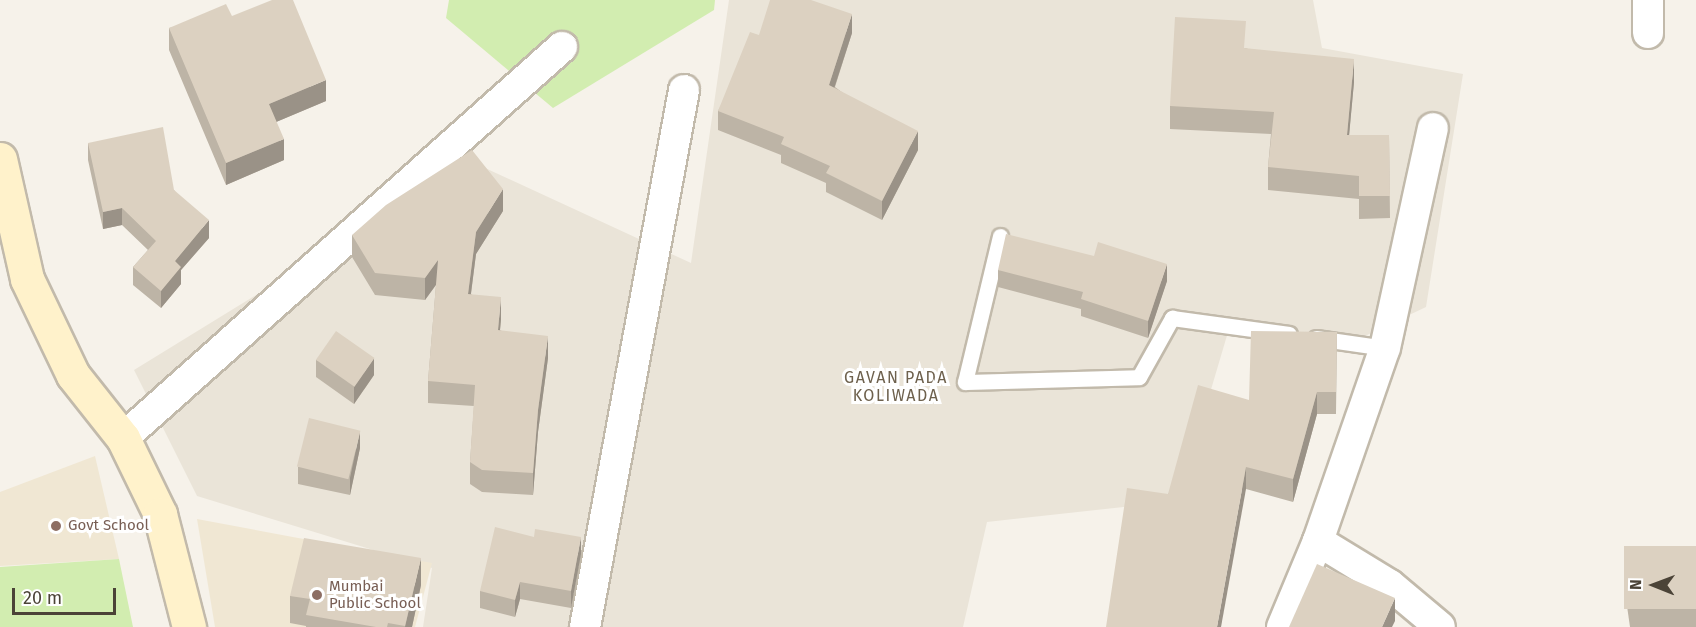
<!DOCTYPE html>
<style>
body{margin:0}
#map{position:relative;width:1696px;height:627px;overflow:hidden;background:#f6f2ea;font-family:"Fira Sans",sans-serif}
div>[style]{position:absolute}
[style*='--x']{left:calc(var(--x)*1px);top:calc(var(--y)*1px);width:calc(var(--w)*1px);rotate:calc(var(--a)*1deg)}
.residential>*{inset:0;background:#eae4d8}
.education>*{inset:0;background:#f0e7d3}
.green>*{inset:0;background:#d2edb0}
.roads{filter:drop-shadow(2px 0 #c2baab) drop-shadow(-2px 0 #c2baab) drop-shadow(0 2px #c2baab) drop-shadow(0 -2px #c2baab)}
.lane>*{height:15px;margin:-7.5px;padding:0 7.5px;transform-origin:7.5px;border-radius:7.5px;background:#fff}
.street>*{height:30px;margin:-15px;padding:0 15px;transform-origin:15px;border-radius:15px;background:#fff}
.secondary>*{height:33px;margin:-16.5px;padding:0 16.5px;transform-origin:16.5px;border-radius:16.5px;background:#fff2cb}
.wall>*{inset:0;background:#bdb4a6}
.shaded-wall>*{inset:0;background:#9a9287}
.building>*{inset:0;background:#dcd1c1;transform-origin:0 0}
.dots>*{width:16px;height:16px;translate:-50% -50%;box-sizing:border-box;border:3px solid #fff;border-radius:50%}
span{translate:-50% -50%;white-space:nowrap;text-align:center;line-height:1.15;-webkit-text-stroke:6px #fff;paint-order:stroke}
.education-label{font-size:15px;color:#785e54}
.left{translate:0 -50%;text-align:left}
.neighbourhood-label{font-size:16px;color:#6e614d;letter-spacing:1.5px}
.north{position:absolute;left:1624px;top:555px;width:60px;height:60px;-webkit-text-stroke:4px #fff;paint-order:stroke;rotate:271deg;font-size:16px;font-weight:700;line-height:24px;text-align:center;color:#4b4337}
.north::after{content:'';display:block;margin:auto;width:21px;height:27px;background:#4b4337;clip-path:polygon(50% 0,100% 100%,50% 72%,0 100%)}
.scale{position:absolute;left:12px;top:588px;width:104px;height:27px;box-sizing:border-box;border:3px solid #4b4337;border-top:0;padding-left:8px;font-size:18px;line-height:21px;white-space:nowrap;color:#4b4337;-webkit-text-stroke:4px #fff;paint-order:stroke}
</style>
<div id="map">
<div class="residential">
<i style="clip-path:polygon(729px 0,1313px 0,1322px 48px,1463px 74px,1426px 307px,1346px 345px,1231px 322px,1178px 501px,987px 522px,963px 627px,423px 627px,432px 568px,197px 496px,134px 370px,472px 162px,691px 263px)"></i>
</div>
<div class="education">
<i style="clip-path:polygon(95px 456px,119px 559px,0 566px,0 492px)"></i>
<i style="clip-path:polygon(197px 519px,432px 563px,415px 627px,215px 627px)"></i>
</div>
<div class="green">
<i style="clip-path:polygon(449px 0,715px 0,714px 10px,553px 108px,446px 18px)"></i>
<i style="clip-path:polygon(119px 559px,133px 627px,0 627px,0 567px)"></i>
</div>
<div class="roads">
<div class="lane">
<i style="--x:1000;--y:236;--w:150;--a:103.5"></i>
<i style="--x:965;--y:382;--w:174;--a:-1.6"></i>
<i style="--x:1139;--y:377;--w:68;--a:-60.8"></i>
<i style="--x:1172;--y:318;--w:118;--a:7.8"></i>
<i style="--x:1316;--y:338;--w:70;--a:8.2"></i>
</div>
<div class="street">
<i style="--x:1648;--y:0;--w:33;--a:90"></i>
<i style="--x:123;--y:438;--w:588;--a:-41.69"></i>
<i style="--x:1318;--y:541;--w:84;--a:31.4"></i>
<i style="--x:1390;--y:585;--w:65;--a:40"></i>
<i style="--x:585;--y:627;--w:546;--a:-79.55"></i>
<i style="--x:1282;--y:627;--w:93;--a:-67.3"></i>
<i style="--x:1318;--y:541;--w:204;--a:-70.9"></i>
<i style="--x:1385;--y:348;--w:225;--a:-77.7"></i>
</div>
<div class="secondary">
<i style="--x:0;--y:159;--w:123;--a:77.3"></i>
<i style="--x:27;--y:279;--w:106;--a:64.4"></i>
<i style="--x:73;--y:375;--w:80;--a:51.6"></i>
<i style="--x:123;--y:438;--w:85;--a:64"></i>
<i style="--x:160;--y:514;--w:117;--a:75.6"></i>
</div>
</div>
<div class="wall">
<i style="clip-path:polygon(232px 16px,326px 101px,276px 122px,284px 160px,226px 185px,169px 50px,169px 28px)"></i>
<i style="clip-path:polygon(852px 33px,835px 87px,918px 150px,882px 220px,826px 192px,826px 183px,781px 163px,781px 155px,718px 130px,718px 111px,759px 35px)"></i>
<i style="clip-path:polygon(1245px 48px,1354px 82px,1349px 135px,1389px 135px,1390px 218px,1359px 219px,1359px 199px,1268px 190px,1268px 167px,1271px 134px,1170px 129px,1170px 106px)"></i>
<i style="clip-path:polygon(88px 143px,174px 190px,209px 238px,181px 270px,181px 284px,161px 308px,133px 285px,133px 267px,148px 250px,122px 225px,103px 229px,88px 160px)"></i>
<i style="clip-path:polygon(503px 211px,476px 254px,471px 294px,501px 319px,500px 330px,548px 358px,538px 432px,533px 495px,482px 492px,470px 484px,470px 462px,474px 406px,428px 403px,428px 381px,436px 285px,425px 300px,375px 295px,352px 257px,352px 235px)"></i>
<i style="clip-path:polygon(998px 270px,1167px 281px,1148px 338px,1081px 316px,1081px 309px,998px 287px)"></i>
<i style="clip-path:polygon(1337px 332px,1336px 414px,1317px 414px,1293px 502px,1246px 489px,1168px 494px,1249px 400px)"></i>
<i style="clip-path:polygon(316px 360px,374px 375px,354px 404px,316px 377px)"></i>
<i style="clip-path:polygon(360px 448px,350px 495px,298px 484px,298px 467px)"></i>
<i style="clip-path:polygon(1696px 546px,1696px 627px,1630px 627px,1625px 592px,1625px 556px)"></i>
<i style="clip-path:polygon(581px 554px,571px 608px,520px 599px,515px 617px,480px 608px,480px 591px)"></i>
<i style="clip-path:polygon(421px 585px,412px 627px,306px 627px,306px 626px,290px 623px,290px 596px)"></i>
</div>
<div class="shaded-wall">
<i style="clip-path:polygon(852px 14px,852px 33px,829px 104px,829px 85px)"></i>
<i style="clip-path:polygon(1354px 59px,1354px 82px,1347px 158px,1347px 135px)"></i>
<i style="clip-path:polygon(326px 80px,326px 101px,269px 125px,269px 104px)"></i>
<i style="clip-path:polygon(918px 131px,918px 150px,882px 220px,882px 201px)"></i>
<i style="clip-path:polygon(284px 139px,284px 160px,226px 185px,226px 163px)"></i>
<i style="clip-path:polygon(503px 189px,503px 211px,476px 254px,468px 316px,468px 294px,476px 232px)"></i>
<i style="clip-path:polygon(122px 208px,122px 225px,103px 229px,103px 212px)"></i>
<i style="clip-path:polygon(209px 220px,209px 238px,181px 270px,181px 284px,161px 308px,161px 291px,175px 261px)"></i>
<i style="clip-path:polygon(438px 260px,438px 282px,425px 300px,425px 278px)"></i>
<i style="clip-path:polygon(1167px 264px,1167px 281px,1148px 338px,1148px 321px)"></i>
<i style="clip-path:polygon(501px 297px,501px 319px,498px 352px,498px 330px)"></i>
<i style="clip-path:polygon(548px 336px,548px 358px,538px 432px,533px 495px,533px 473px,538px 410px)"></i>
<i style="clip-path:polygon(374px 358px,374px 375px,354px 404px,354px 387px)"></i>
<i style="clip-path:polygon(1317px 392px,1317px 414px,1293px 502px,1293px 479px)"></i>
<i style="clip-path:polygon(360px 431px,360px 448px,350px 495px,350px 478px)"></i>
<i style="clip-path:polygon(1246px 467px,1246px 489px,1221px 627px,1217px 627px)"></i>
<i style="clip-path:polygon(581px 537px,581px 554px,571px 608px,571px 591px)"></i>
<i style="clip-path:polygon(421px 558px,421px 585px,412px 627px,405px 627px)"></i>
<i style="clip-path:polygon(520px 582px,520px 599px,515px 617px,515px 600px)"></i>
<i style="clip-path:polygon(1395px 598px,1395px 621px,1392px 627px,1382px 627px)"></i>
</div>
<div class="building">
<i style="clip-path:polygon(272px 0,293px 0,326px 80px,269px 104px,284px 139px,226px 163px,169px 28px,226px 4px,232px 16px)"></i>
<i style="clip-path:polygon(770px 0,811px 0,852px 14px,829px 85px,918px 131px,882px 201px,826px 173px,830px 166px,781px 144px,784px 137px,718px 111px,750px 32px,759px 35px)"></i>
<i style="clip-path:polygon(1175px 17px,1246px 21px,1244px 48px,1354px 59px,1347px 135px,1389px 135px,1390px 196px,1359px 196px,1359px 176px,1268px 167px,1274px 112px,1170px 106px)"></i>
<i style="clip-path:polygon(163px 127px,174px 190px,209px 220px,175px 261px,181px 267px,161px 291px,133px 267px,156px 241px,122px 208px,103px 212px,88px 143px)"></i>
<i style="clip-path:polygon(472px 150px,503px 189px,476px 232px,468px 294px,501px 297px,498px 330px,548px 336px,538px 410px,533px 473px,482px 470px,470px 462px,475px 385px,428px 381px,438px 260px,425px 278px,375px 273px,352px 235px,386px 205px)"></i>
<i style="clip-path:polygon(1006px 234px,1094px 256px,1098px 242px,1167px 264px,1148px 321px,1081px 299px,1083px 292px,998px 270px)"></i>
<i style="left:336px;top:331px;width:47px;height:35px;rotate:35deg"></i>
<i style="clip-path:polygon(1251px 331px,1337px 332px,1336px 392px,1317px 392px,1293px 479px,1246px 467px,1217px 627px,1106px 627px,1127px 488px,1168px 494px,1198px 385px,1249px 400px)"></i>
<i style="left:309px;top:418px;width:53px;height:50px;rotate:14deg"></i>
<i style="clip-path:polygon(495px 527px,534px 537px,535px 529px,581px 537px,571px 591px,520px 582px,515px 600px,480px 591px)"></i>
<i style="clip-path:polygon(304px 538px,421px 558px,405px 626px,388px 623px,387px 627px,376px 627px,306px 615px,310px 599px,290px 596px)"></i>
<i style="left:1696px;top:546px;width:63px;height:72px;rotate:90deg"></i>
<i style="clip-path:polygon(1317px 564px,1395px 598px,1382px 627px,1289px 627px)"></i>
</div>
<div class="dots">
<i style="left:56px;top:526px;background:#8d6e63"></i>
<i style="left:317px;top:595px;background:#8d6e63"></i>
</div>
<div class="education-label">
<span class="left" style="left:68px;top:526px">Govt School</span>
<span class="left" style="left:329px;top:595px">Mumbai<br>Public School</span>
</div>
<div class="neighbourhood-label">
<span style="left:896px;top:387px">GAVAN PADA<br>KOLIWADA</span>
</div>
<div class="north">N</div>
<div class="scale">20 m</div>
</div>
